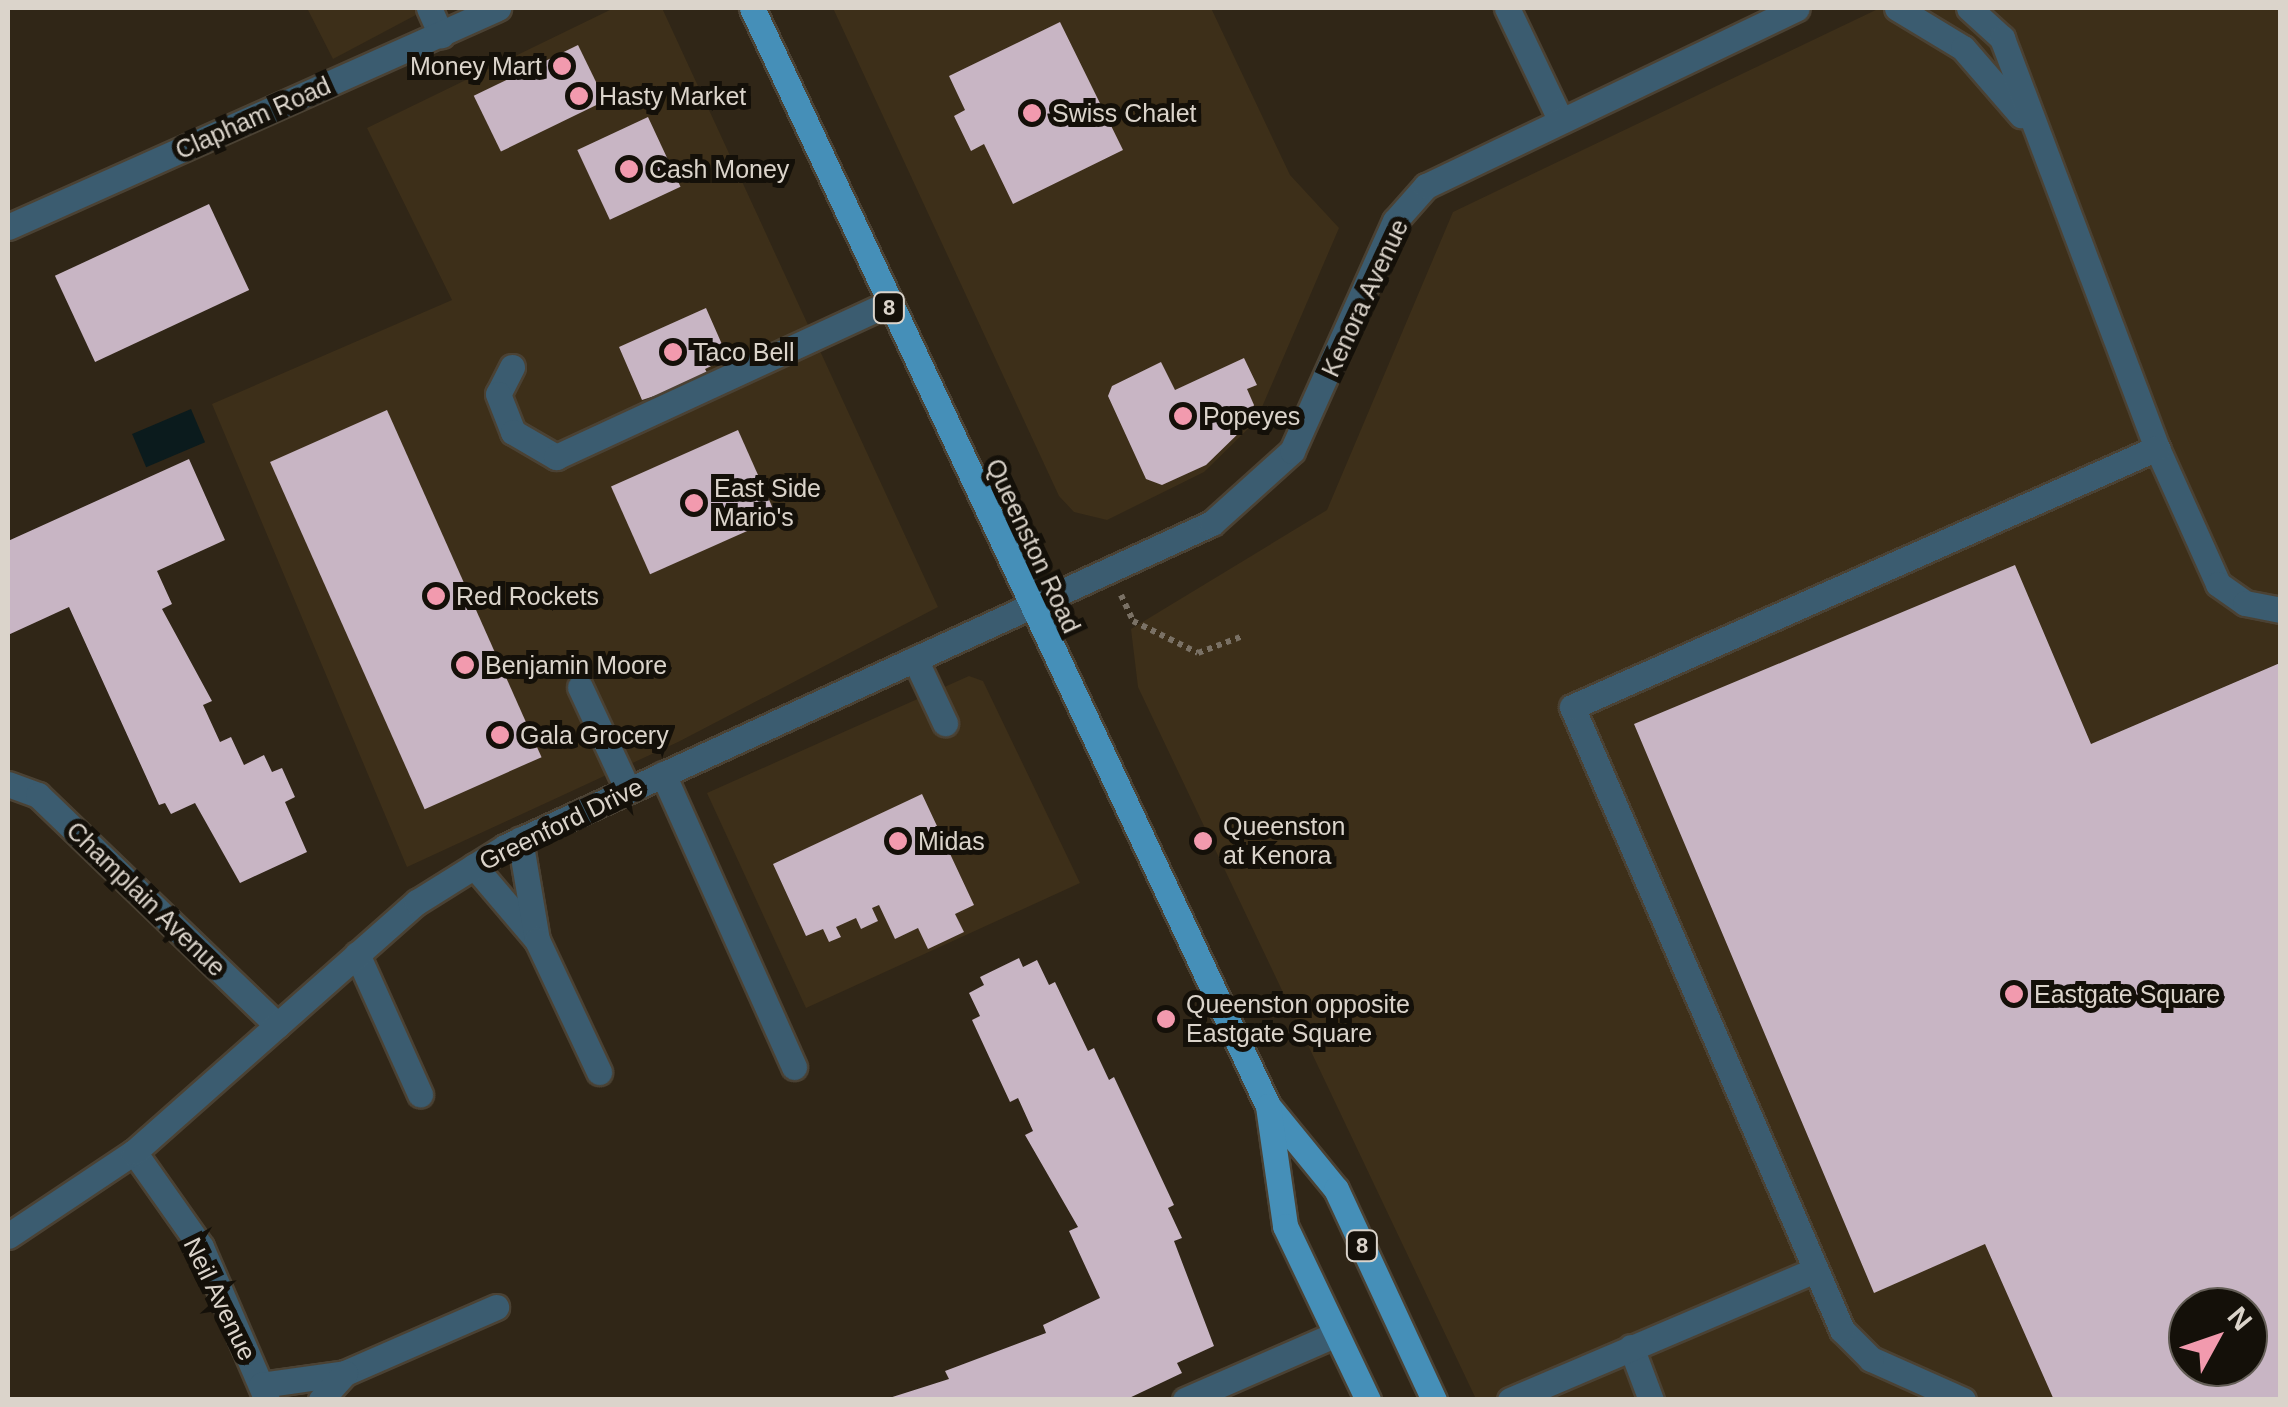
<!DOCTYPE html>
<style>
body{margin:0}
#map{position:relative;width:2288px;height:1407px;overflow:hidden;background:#302617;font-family:Helvetica,sans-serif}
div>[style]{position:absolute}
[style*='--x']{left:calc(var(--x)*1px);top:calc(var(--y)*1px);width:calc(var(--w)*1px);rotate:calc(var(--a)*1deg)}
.built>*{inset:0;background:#3d2f19}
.water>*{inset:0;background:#0b1b1d;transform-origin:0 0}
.building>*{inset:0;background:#c8b5c4;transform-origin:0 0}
.path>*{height:6px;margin-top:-3px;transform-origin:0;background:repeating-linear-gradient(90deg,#7a7165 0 5px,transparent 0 10px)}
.roads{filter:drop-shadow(2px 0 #4b4234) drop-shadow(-2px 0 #4b4234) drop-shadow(0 2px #4b4234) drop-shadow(0 -2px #4b4234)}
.minor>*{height:25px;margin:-12.5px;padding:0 12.5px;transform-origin:12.5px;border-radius:12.5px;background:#3b5c70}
.major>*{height:25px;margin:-12.5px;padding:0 12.5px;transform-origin:12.5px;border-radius:12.5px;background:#458fb8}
.dots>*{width:28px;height:28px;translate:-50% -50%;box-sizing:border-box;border:5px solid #141009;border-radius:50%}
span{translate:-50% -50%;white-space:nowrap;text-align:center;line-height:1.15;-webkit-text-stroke:10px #141009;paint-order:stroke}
.shield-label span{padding:2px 8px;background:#141009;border:2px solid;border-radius:8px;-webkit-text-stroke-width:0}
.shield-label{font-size:22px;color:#dbd4cb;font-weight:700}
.poi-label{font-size:25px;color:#dbd4cb}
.right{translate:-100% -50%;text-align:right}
.left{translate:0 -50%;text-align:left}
.street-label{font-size:25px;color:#dbd4cb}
.frame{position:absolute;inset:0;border:10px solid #dbd4cb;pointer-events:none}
.north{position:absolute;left:2168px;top:1287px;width:100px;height:100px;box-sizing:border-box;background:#141009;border:2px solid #645e57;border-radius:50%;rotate:50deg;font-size:28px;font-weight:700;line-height:40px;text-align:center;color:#dbd4cb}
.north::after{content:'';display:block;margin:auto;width:35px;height:45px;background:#f29aae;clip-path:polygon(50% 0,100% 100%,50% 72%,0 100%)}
</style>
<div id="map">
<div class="built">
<i style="clip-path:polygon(307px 8px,429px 8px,333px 59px)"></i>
<i style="clip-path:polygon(614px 8px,662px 8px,938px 607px,678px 742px,407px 867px,212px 404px,452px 300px,367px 128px)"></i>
<i style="clip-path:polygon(833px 8px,1211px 8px,1290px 175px,1339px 228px,1256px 421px,1204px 472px,1107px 520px,1074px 512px,1059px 496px)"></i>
<i style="clip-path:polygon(evenodd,1880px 8px,2280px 8px,2280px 1399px,1476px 1399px,1138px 687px,1131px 629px,1327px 510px,1453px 212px,1880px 8px,2188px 1307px,2248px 1307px,2248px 1367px,2188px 1367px,2188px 1307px)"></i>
<i style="clip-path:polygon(969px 676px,983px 681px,1080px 883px,806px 1008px,707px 793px)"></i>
</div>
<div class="water">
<i style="left:191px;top:409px;width:36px;height:64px;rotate:67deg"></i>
</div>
<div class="building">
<i style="clip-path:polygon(1060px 22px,1123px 150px,1013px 204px,984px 144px,971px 151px,954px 116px,965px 110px,949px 76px)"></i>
<i style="left:578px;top:45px;width:62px;height:116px;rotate:64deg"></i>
<i style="left:648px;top:117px;width:77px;height:78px;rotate:65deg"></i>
<i style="left:209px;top:204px;width:95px;height:170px;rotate:65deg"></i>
<i style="clip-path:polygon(706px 308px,728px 358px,705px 369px,710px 378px,642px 400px,619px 347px)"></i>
<i style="clip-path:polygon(1244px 358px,1257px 385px,1247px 389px,1254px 405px,1244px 428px,1206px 465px,1162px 485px,1146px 479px,1108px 396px,1112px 386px,1161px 362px,1175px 390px)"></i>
<i style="left:387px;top:410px;width:380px;height:128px;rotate:66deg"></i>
<i style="left:738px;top:430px;width:96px;height:139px;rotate:66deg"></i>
<i style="clip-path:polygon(189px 459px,225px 540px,157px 571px,172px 604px,162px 609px,212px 701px,203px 705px,220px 742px,231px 737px,244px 765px,264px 755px,272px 772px,282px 768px,295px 797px,285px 802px,307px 852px,240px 883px,195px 803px,171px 814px,165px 803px,159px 805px,69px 607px,8px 635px,8px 541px)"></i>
<i style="clip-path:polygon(evenodd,2015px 565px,2091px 744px,2280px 663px,2280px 1400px,2054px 1400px,1985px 1244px,1874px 1293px,1634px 724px,2015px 565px,2188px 1307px,2248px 1307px,2248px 1367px,2188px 1367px,2188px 1307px)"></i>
<i style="clip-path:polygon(922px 794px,974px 905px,955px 914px,964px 932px,928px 949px,918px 928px,895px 939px,879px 905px,872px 908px,878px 921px,861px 929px,856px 918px,836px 927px,841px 937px,829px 942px,823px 929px,806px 936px,773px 864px)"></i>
<i style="clip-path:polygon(1019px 958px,1023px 967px,1037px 960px,1049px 985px,1055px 982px,1088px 1051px,1094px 1048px,1109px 1080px,1114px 1077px,1174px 1205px,1168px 1208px,1182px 1238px,1174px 1241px,1214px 1346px,1177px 1363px,1182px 1373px,1125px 1400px,883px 1400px,949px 1379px,945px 1371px,1046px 1333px,1043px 1325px,1100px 1298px,1069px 1231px,1078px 1227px,1025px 1135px,1033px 1131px,1018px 1098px,1010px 1102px,972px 1020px,980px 1016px,969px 993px,984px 985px,980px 977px)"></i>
</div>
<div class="path">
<i style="--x:1121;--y:595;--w:29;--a:65"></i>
<i style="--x:1133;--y:621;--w:72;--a:26.2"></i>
<i style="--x:1198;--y:653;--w:48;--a:-20.7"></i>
</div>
<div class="roads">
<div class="minor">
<i style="--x:429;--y:8;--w:30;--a:66"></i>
<i style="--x:1507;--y:8;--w:121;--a:64.5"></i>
<i style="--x:1897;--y:8;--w:77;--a:31.2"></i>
<i style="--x:1963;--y:48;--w:89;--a:49.1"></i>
<i style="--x:1969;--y:8;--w:45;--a:42.3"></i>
<i style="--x:2002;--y:38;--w:438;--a:69.3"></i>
<i style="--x:2157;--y:448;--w:149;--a:65.8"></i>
<i style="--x:2218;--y:584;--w:33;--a:35"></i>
<i style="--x:2245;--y:603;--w:36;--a:11"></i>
<i style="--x:8;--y:227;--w:537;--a:-24.08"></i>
<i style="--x:512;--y:367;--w:30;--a:117"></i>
<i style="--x:498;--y:394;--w:41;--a:68.5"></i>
<i style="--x:513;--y:432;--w:50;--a:30.2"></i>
<i style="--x:556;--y:457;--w:365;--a:-24.8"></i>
<i style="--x:915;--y:659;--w:71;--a:64.9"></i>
<i style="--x:580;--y:687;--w:114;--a:65"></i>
<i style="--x:663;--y:774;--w:321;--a:65.9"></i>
<i style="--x:8;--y:784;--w:32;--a:20"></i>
<i style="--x:38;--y:795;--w:332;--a:43.9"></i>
<i style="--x:474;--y:866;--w:97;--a:49.6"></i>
<i style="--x:537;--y:940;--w:102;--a:-99.6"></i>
<i style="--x:537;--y:940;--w:146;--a:64.8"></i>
<i style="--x:357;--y:954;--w:154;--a:65.8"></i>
<i style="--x:134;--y:1152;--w:116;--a:54.8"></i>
<i style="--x:201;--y:1247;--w:167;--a:66.7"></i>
<i style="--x:8;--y:1236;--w:151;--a:-33.7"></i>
<i style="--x:134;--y:1152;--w:378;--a:-41.5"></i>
<i style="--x:417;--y:902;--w:104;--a:-32"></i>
<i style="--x:505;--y:847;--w:778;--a:-24.62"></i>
<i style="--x:1212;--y:523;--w:108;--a:-42"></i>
<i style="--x:1292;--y:451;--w:252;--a:-65.9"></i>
<i style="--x:1395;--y:221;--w:47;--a:-48.5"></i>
<i style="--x:1426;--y:186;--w:411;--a:-25.6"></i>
<i style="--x:1631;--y:1347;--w:57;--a:69.3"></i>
<i style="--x:345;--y:1373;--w:165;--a:-23.6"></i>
<i style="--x:261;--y:1385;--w:85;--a:-8.1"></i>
<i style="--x:345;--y:1373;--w:36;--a:132"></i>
<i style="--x:1185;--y:1400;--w:165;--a:-23.6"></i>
<i style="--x:1510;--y:1400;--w:329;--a:-23.1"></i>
<i style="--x:1963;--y:1400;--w:101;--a:-156"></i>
<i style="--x:1871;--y:1359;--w:41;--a:-135"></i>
<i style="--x:1842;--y:1330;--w:679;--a:-113.43"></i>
<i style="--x:1572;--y:707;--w:640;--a:-23.88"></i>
</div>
<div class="major">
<i style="--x:752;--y:8;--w:1213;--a:64.83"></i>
<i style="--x:1268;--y:1106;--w:107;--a:50.7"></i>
<i style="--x:1336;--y:1189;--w:233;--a:65.1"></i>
<i style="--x:1268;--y:1106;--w:121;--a:81.9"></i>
<i style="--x:1285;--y:1226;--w:193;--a:64.5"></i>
</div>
</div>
<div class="dots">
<i style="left:562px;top:66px;background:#f29aae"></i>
<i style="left:579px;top:96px;background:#f29aae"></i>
<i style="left:1032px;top:113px;background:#f29aae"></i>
<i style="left:629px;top:169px;background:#f29aae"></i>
<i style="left:673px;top:352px;background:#f29aae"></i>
<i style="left:1183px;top:416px;background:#f29aae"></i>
<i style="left:694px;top:503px;background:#f29aae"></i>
<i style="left:436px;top:596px;background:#f29aae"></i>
<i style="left:465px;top:665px;background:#f29aae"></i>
<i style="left:500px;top:735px;background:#f29aae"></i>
<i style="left:898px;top:841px;background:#f29aae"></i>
<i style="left:1203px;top:841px;background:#f29aae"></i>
<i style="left:2014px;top:994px;background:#f29aae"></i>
<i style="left:1166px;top:1019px;background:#f29aae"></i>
</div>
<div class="shield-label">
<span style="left:889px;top:308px">8</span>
<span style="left:1362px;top:1246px">8</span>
</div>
<div class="poi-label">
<span class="right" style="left:542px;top:66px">Money Mart</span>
<span class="left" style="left:599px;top:96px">Hasty Market</span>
<span class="left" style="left:1052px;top:113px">Swiss Chalet</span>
<span class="left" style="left:649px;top:169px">Cash Money</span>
<span class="left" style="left:693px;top:352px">Taco Bell</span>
<span class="left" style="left:1203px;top:416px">Popeyes</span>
<span class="left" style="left:714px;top:503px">East Side<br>Mario's</span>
<span class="left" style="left:456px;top:596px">Red Rockets</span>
<span class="left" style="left:485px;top:665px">Benjamin Moore</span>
<span class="left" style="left:520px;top:735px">Gala Grocery</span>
<span class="left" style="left:1223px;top:841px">Queenston<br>at Kenora</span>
<span class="left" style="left:918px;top:841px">Midas</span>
<span class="left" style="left:2034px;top:994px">Eastgate Square</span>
<span class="left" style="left:1186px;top:1019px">Queenston opposite<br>Eastgate Square</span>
</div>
<div class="street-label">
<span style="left:253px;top:118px;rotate:-24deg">Clapham Road</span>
<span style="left:1365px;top:298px;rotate:-65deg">Kenora Avenue</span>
<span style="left:1033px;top:546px;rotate:65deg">Queenston Road</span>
<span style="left:561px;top:824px;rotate:-26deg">Greenford Drive</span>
<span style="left:146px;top:899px;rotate:44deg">Champlain Avenue</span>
<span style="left:220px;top:1299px;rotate:64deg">Neil Avenue</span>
</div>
<div class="frame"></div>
<div class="north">N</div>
</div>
